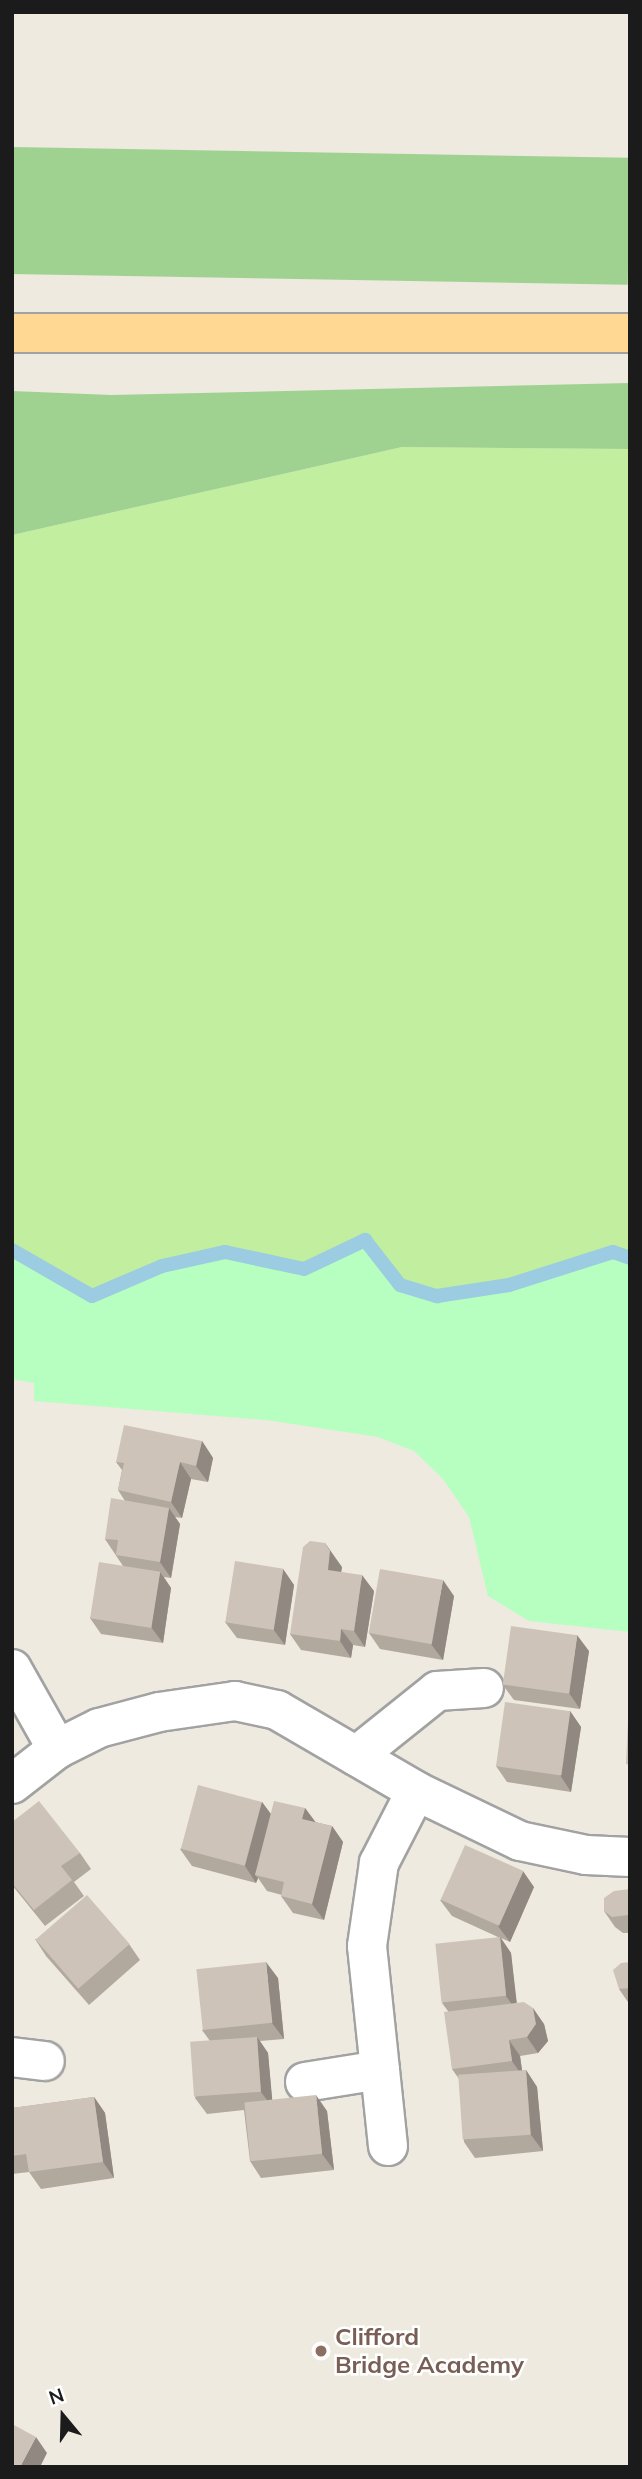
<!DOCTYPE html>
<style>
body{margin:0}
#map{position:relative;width:642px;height:2479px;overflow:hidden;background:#eeeadf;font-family:Mulish,sans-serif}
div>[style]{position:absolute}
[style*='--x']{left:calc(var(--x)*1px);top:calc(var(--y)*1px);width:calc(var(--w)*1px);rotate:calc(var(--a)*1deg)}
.grass>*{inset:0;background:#c1ee9f}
.forest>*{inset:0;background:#9fd290;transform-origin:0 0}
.park>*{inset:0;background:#b6ffc1}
.stream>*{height:14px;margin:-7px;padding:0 7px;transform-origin:7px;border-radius:7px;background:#9bcce1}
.roads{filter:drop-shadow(2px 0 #a2a2a2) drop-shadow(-2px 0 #a2a2a2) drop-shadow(0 2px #a2a2a2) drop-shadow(0 -2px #a2a2a2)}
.minor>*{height:38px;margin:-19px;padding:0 19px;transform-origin:19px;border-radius:19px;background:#fff}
.major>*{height:38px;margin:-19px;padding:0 19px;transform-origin:19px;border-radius:19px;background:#ffd894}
.wall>*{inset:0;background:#b1a89e}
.shaded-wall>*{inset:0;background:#908881}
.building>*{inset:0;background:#cec3b8;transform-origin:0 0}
.dots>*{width:19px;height:19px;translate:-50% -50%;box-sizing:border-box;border:4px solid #fff;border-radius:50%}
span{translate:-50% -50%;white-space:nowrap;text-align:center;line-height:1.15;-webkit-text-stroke:5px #fff;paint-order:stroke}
.education-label{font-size:24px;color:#785e54;font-weight:700}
.left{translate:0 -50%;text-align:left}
.frame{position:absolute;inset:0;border:14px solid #1b1b1b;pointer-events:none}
.north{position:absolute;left:28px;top:2381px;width:70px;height:70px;-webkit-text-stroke:5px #fff;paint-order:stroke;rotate:341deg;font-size:19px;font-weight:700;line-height:28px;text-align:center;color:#1b1b1b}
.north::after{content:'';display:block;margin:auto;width:24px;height:32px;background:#1b1b1b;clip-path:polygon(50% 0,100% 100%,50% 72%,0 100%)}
</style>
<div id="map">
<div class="grass">
<i style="clip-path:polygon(402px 447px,630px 449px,630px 1258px,613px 1252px,509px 1285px,437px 1296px,400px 1285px,365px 1240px,304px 1269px,224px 1252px,162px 1266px,92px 1296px,12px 1250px,12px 535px)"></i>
</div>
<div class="forest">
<i style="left:12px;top:147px;width:618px;height:127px;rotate:1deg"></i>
<i style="clip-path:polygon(630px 383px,630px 449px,402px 447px,12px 535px,12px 391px,111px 395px)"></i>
</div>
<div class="park">
<i style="clip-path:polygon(365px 1240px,400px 1285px,437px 1296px,509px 1285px,613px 1252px,630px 1258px,630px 1632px,529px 1621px,488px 1596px,469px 1517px,443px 1479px,414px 1451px,378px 1437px,266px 1420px,34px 1401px,34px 1383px,12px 1379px,12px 1250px,92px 1296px,162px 1266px,225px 1252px,304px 1269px)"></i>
</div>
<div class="stream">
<i style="--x:12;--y:1250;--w:92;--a:29.9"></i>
<i style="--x:92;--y:1296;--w:76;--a:-23.2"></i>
<i style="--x:162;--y:1266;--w:65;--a:-12.5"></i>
<i style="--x:225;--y:1252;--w:81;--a:12.1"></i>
<i style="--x:304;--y:1269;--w:68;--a:-25.4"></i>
<i style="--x:365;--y:1240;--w:57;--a:52.1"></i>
<i style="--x:400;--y:1285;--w:39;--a:17"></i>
<i style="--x:437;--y:1296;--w:73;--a:-8.7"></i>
<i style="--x:509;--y:1285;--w:109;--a:-17.6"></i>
<i style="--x:613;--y:1252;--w:18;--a:19"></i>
</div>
<div class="roads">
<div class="minor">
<i style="--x:12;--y:1669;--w:92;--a:60.6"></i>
<i style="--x:356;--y:1756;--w:104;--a:-38.7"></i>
<i style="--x:437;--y:1691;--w:47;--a:-3.7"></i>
<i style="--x:12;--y:1784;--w:57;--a:-37.9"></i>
<i style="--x:57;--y:1749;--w:47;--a:-26.6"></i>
<i style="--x:99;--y:1728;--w:62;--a:-14.9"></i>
<i style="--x:159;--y:1712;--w:77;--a:-8.2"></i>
<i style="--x:235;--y:1701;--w:43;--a:12.1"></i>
<i style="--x:277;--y:1710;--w:161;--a:30.2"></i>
<i style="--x:416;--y:1791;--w:115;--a:25.7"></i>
<i style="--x:520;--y:1841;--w:67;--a:12"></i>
<i style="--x:586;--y:1855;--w:44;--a:2.6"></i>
<i style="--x:12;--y:2057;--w:33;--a:7"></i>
<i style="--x:305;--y:2082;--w:76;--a:-9.1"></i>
<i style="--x:388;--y:2146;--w:201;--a:-96"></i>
<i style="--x:367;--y:1946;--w:84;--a:-81.8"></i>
<i style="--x:379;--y:1863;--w:81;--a:-62.8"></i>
</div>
<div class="major">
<i style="--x:12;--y:333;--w:618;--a:0"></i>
</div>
</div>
<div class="wall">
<i style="clip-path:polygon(202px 1441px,213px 1458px,208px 1482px,191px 1479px,182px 1518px,175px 1517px,180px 1524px,171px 1578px,164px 1577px,171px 1588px,163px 1643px,101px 1634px,90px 1618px,123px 1566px,105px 1539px,125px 1501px,118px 1490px,122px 1470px,116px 1462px)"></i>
<i style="clip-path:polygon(342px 1567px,341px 1572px,374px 1591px,365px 1647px,353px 1645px,351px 1658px,301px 1650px,290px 1634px)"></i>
<i style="clip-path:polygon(283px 1569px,294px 1585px,285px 1645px,237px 1638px,225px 1622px)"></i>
<i style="clip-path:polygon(454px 1596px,443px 1660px,380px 1649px,369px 1633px)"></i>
<i style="clip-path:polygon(589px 1651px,580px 1709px,514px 1700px,502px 1684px)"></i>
<i style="clip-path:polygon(570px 1711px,581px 1727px,571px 1792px,507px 1782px,496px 1766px)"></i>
<i style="clip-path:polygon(262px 1802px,270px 1814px,305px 1808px,315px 1822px,332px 1826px,343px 1842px,324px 1920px,293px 1913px,281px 1896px,282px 1895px,267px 1891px,258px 1878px,256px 1883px,192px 1866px,180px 1849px)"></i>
<i style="clip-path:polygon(12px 1822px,80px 1853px,91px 1869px,74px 1882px,84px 1896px,45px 1926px,12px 1885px)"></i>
<i style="clip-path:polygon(534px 1887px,510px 1942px,501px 1938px,511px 1953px,516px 2003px,544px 2024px,548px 2041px,538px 2053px,520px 2056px,522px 2071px,526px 2070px,537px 2087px,543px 2151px,475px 2158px,464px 2142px,459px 2079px,452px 2069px,448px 2011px,442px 2003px,498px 1937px,452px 1916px,440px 1900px)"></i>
<i style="clip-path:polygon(630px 1889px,629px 1933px,623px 1933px,615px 1927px,604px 1911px)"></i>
<i style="clip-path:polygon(35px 1939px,129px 1944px,140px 1960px,89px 2005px,46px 1956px)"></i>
<i style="clip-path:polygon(630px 1962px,630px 2005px,619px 1989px)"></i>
<i style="clip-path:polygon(278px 1978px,284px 2039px,260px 2041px,268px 2053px,272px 2100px,327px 2111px,334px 2170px,261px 2178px,250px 2161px,244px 2110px,207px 2114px,195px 2098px,210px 2041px,202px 2030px)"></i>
<i style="clip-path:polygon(94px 2097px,105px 2113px,114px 2178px,41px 2189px,29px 2172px,12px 2174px,12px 2108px)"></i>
</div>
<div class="shaded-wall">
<i style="clip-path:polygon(202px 1441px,213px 1458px,208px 1482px,196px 1466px)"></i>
<i style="clip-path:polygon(180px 1462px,191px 1479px,182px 1518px,171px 1502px)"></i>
<i style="clip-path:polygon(169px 1508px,180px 1524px,171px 1578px,160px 1562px)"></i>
<i style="clip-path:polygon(325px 1543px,342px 1567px,339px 1586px,328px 1570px)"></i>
<i style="clip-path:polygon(283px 1569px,294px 1585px,285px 1645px,273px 1629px)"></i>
<i style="clip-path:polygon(160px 1572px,171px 1588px,163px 1643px,151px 1627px)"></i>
<i style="clip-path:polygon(362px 1575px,374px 1591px,365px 1647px,354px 1631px)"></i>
<i style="clip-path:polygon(443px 1580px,454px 1596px,443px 1660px,431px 1644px)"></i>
<i style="clip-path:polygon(341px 1629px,353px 1645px,351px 1658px,340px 1641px)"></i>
<i style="clip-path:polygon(577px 1635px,589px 1651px,580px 1709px,569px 1693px)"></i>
<i style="clip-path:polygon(570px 1711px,581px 1727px,571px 1792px,560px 1775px)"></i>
<i style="clip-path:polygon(262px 1802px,274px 1818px,255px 1875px,258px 1878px,256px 1883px,245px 1866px)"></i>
<i style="clip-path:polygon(305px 1808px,317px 1824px,302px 1819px)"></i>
<i style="clip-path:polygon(332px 1826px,343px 1842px,324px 1920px,312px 1904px)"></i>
<i style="clip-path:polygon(523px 1871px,534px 1887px,510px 1942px,498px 1926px)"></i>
<i style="clip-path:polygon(500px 1937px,511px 1953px,518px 2013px,506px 1996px)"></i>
<i style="clip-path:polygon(266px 1962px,278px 1978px,284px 2039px,272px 2023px)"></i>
<i style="clip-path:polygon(533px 2008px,544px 2024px,548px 2041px,538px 2053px,527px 2037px)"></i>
<i style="clip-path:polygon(257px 2037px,268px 2053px,273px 2108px,261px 2092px)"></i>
<i style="clip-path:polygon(509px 2040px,520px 2056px,523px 2077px,512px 2061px)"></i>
<i style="clip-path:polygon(526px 2070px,537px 2087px,543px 2151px,531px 2135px)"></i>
<i style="clip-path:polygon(316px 2095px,327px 2111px,334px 2170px,322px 2154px)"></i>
<i style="clip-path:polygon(94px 2097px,105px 2113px,114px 2178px,103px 2162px)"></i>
<i style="clip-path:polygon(36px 2437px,47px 2453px,40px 2467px,20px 2467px)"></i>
</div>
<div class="building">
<i style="clip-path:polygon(124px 1425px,202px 1441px,196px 1466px,180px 1462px,171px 1502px,118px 1490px,124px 1463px,116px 1462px)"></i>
<i style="clip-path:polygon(111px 1498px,169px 1508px,160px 1562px,116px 1555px,118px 1540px,105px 1539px)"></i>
<i style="clip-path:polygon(310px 1541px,325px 1543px,330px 1551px,328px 1570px,362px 1575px,354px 1631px,341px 1629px,340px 1641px,290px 1634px,303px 1547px)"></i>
<i style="left:235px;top:1561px;width:49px;height:62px;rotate:9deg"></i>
<i style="left:99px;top:1562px;width:62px;height:57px;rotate:9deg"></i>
<i style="left:380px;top:1569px;width:64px;height:65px;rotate:10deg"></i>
<i style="left:511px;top:1626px;width:67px;height:59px;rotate:8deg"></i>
<i style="clip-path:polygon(629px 1701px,630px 1701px,630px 1765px,626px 1764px)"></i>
<i style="left:505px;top:1702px;width:66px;height:65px;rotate:8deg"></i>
<i style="left:198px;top:1785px;width:66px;height:66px;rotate:15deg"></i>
<i style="clip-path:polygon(39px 1801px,80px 1853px,61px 1866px,72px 1880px,34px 1910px,12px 1883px,12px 1822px)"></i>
<i style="clip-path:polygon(274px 1801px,305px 1808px,302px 1819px,332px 1826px,312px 1904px,281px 1896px,284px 1882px,255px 1875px)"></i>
<i style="left:465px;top:1845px;width:64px;height:60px;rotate:24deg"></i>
<i style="clip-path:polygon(630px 1889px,630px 1939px,628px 1915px,612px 1917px,604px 1911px,604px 1898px,614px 1891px)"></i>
<i style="left:87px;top:1895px;width:65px;height:68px;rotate:49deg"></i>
<i style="left:500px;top:1937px;width:59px;height:65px;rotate:84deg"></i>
<i style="left:266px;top:1962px;width:61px;height:70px;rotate:84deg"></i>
<i style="clip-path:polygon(630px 1962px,630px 1988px,619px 1989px,613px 1970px,621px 1963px)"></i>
<i style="clip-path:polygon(524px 2002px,533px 2008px,536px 2024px,527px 2037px,509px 2040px,512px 2061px,452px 2069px,444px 2012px)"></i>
<i style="left:257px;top:2037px;width:55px;height:67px;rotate:86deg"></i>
<i style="left:526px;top:2070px;width:65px;height:68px;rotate:86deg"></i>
<i style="left:316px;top:2095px;width:59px;height:72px;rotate:84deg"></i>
<i style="clip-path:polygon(94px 2097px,103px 2162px,29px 2172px,26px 2154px,12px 2156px,12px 2108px)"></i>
<i style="clip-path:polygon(12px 2424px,36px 2437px,20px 2467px,12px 2467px)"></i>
</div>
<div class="dots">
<i style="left:321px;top:2351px;background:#8d6e63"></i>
</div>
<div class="education-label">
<span class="left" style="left:335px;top:2351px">Clifford<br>Bridge Academy</span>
</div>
<div class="frame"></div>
<div class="north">N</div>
</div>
